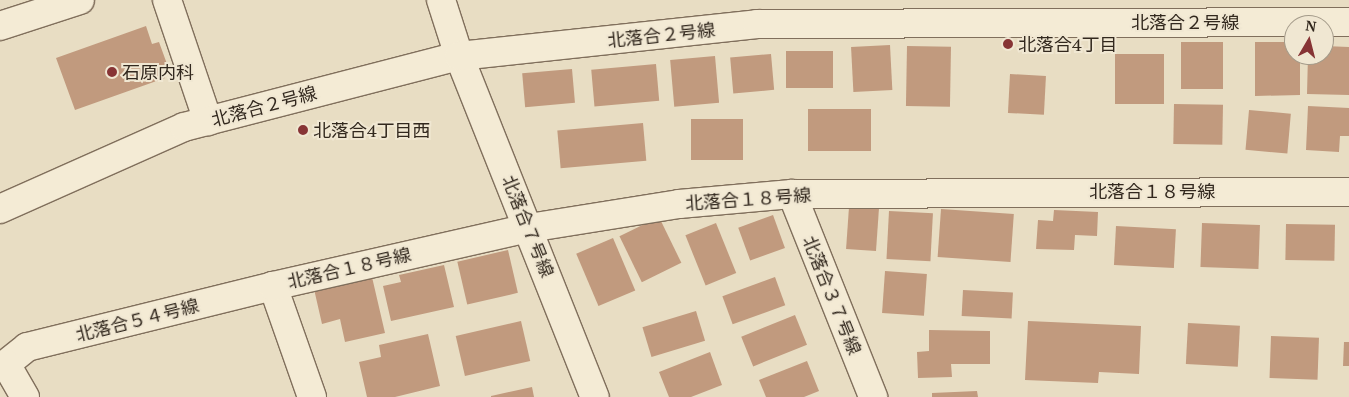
<!DOCTYPE html>
<meta charset="utf-8">
<style>
body{margin:0}
#map{position:relative;width:1349px;height:397px;overflow:hidden;background:#e8ddc3;font-family:"PT Serif","Noto Sans JP",serif}
div>[style]{position:absolute}
[style*='--x']{left:calc(var(--x)*1px);top:calc(var(--y)*1px);width:calc(var(--w)*1px);rotate:calc(var(--a)*1deg)}
.building>*{inset:0;background:#c19a7e;transform-origin:0 0}
.roads{filter:drop-shadow(1px 0 #806f5c) drop-shadow(-1px 0 #806f5c) drop-shadow(0 1px #806f5c) drop-shadow(0 -1px #806f5c)}
.street>*{height:28px;margin:-14px;padding:0 14px;transform-origin:14px;border-radius:14px;background:#f4ebd5}
.secondary>*{height:28px;margin:-14px;padding:0 14px;transform-origin:14px;border-radius:14px;background:#f4ebd5}
.dots>*{width:14px;height:14px;translate:-50% -50%;box-sizing:border-box;border:2px solid #f0e7d2;border-radius:50%}
span{translate:-50% -50%;white-space:nowrap;text-align:center;line-height:1.15;-webkit-text-stroke:4px #f0e7d2;paint-order:stroke}
.street-label{font-size:18px;color:#32281e}
.poi-label{font-size:18px;color:#32281e}
.left{translate:0 -50%;text-align:left}
.north{position:absolute;left:1284px;top:15px;width:50px;height:50px;box-sizing:border-box;background:#f0e7d2;border:1px solid #a49b8a;border-radius:50%;rotate:8deg;font-size:14px;font-weight:700;line-height:20px;text-align:center;color:#32281e}
.north::after{content:'';display:block;margin:auto;width:18px;height:22px;background:#873435;clip-path:polygon(50% 0,100% 100%,50% 72%,0 100%)}
</style>
<div id="map">
<div class="building">
<i style="clip-path:polygon(146px 26px,152px 44px,159px 42px,167px 64px,162px 66px,165px 78px,75px 110px,56px 58px)"></i>
<i style="left:1181px;top:42px;width:42px;height:47px"></i>
<i style="clip-path:polygon(1255px 42px,1294px 42px,1294px 55px,1300px 55px,1300px 95px,1255px 96px)"></i>
<i style="left:890px;top:45px;width:45px;height:39px;rotate:87deg"></i>
<i style="left:907px;top:46px;width:44px;height:60px;rotate:1deg"></i>
<i style="clip-path:polygon(1324px 46px,1349px 47px,1349px 95px,1307px 94px,1308px 55px,1324px 55px)"></i>
<i style="left:786px;top:51px;width:47px;height:37px"></i>
<i style="left:771px;top:54px;width:36px;height:41px;rotate:85deg"></i>
<i style="left:1115px;top:54px;width:49px;height:50px"></i>
<i style="left:715px;top:56px;width:47px;height:45px;rotate:85deg"></i>
<i style="left:656px;top:64px;width:37px;height:65px;rotate:85deg"></i>
<i style="left:572px;top:69px;width:34px;height:50px;rotate:85deg"></i>
<i style="left:1010px;top:74px;width:36px;height:39px;rotate:3deg"></i>
<i style="left:1174px;top:104px;width:49px;height:40px;rotate:1deg"></i>
<i style="clip-path:polygon(1308px 106px,1349px 108px,1349px 136px,1340px 136px,1339px 152px,1306px 150px)"></i>
<i style="left:808px;top:109px;width:63px;height:42px"></i>
<i style="left:1249px;top:110px;width:42px;height:40px;rotate:5deg"></i>
<i style="left:691px;top:119px;width:52px;height:41px"></i>
<i style="left:643px;top:123px;width:38px;height:86px;rotate:85deg"></i>
<i style="left:849px;top:207px;width:30px;height:42px;rotate:4deg"></i>
<i style="left:941px;top:209px;width:73px;height:48px;rotate:4deg"></i>
<i style="clip-path:polygon(1054px 210px,1098px 212px,1097px 236px,1075px 235px,1074px 250px,1036px 249px,1038px 220px,1053px 221px)"></i>
<i style="left:889px;top:211px;width:44px;height:48px;rotate:3deg"></i>
<i style="left:773px;top:215px;width:35px;height:37px;rotate:70deg"></i>
<i style="left:659px;top:217px;width:51px;height:44px;rotate:64deg"></i>
<i style="left:716px;top:223px;width:54px;height:33px;rotate:68deg"></i>
<i style="left:1202px;top:223px;width:58px;height:44px;rotate:2deg"></i>
<i style="left:1286px;top:224px;width:49px;height:36px;rotate:1deg"></i>
<i style="left:1116px;top:226px;width:60px;height:39px;rotate:3deg"></i>
<i style="left:613px;top:238px;width:57px;height:40px;rotate:67deg"></i>
<i style="left:508px;top:250px;width:44px;height:52px;rotate:77deg"></i>
<i style="clip-path:polygon(444px 265px,454px 307px,391px 321px,383px 286px,401px 282px,399px 275px)"></i>
<i style="left:885px;top:271px;width:42px;height:42px;rotate:4deg"></i>
<i style="clip-path:polygon(372px 277px,385px 333px,345px 342px,340px 319px,322px 324px,314px 289px)"></i>
<i style="left:775px;top:277px;width:30px;height:56px;rotate:70deg"></i>
<i style="left:963px;top:290px;width:50px;height:26px;rotate:3deg"></i>
<i style="left:696px;top:311px;width:31px;height:56px;rotate:73deg"></i>
<i style="left:795px;top:315px;width:32px;height:58px;rotate:68deg"></i>
<i style="left:521px;top:321px;width:41px;height:67px;rotate:77deg"></i>
<i style="clip-path:polygon(1028px 321px,1141px 326px,1139px 374px,1099px 372px,1098px 383px,1025px 380px)"></i>
<i style="left:1188px;top:323px;width:52px;height:41px;rotate:3deg"></i>
<i style="clip-path:polygon(929px 330px,990px 331px,990px 364px,951px 364px,952px 377px,918px 378px,917px 352px,929px 351px)"></i>
<i style="clip-path:polygon(428px 334px,440px 386px,395px 397px,367px 397px,359px 362px,381px 357px,379px 345px)"></i>
<i style="left:1271px;top:336px;width:48px;height:42px;rotate:2deg"></i>
<i style="clip-path:polygon(1344px 342px,1349px 342px,1349px 366px,1343px 366px)"></i>
<i style="clip-path:polygon(710px 352px,722px 385px,691px 397px,669px 397px,659px 372px)"></i>
<i style="clip-path:polygon(807px 361px,819px 391px,804px 397px,766px 397px,759px 380px)"></i>
<i style="clip-path:polygon(532px 387px,534px 397px,491px 397px,491px 396px)"></i>
<i style="clip-path:polygon(977px 391px,978px 397px,932px 397px,932px 393px)"></i>
</div>
<div class="roads">
<div class="street">
<i style="--x:167;--y:0;--w:128;--a:71.3"></i>
<i style="--x:441;--y:0;--w:59;--a:72.2"></i>
<i style="--x:459;--y:56;--w:367;--a:68.3"></i>
<i style="--x:0;--y:26;--w:84;--a:-18"></i>
<i style="--x:792;--y:194;--w:219;--a:68.2"></i>
<i style="--x:6;--y:364;--w:27;--a:-39"></i>
<i style="--x:27;--y:347;--w:253;--a:-13.9"></i>
<i style="--x:0;--y:367;--w:7;--a:-27"></i>
<i style="--x:6;--y:364;--w:38;--a:60"></i>
<i style="--x:312;--y:397;--w:118;--a:-109.4"></i>
<i style="--x:273;--y:286;--w:262;--a:-12.8"></i>
<i style="--x:529;--y:228;--w:152;--a:-9.1"></i>
<i style="--x:679;--y:204;--w:113;--a:-5.1"></i>
<i style="--x:792;--y:194;--w:557;--a:-0.21"></i>
</div>
<div class="secondary">
<i style="--x:0;--y:209;--w:201;--a:-24"></i>
<i style="--x:184;--y:127;--w:284;--a:-14.5"></i>
<i style="--x:459;--y:56;--w:300;--a:-6.1"></i>
<i style="--x:757;--y:24;--w:592;--a:-0.19"></i>
</div>
</div>
<div class="dots">
<i style="left:1008px;top:44px;background:#873435"></i>
<i style="left:112px;top:72px;background:#873435"></i>
<i style="left:303px;top:130px;background:#873435"></i>
</div>
<div class="street-label">
<span style="left:1185px;top:22px">北落合２号線</span>
<span style="left:661px;top:35px;rotate:-6deg">北落合２号線</span>
<span style="left:264px;top:106px;rotate:-15deg">北落合２号線</span>
<span style="left:1152px;top:191px">北落合１８号線</span>
<span style="left:748px;top:199px;rotate:-4deg">北落合１８号線</span>
<span style="left:528px;top:226px;rotate:68deg">北落合７号線</span>
<span style="left:349px;top:268px;rotate:-13deg">北落合１８号線</span>
<span style="left:832px;top:295px;rotate:68deg">北落合３７号線</span>
<span style="left:137px;top:320px;rotate:-14deg">北落合５４号線</span>
</div>
<div class="poi-label">
<span class="left" style="left:1018px;top:44px">北落合4丁目</span>
<span class="left" style="left:122px;top:72px">石原内科</span>
<span class="left" style="left:313px;top:130px">北落合4丁目西</span>
</div>
<div class="north">N</div>
</div>
